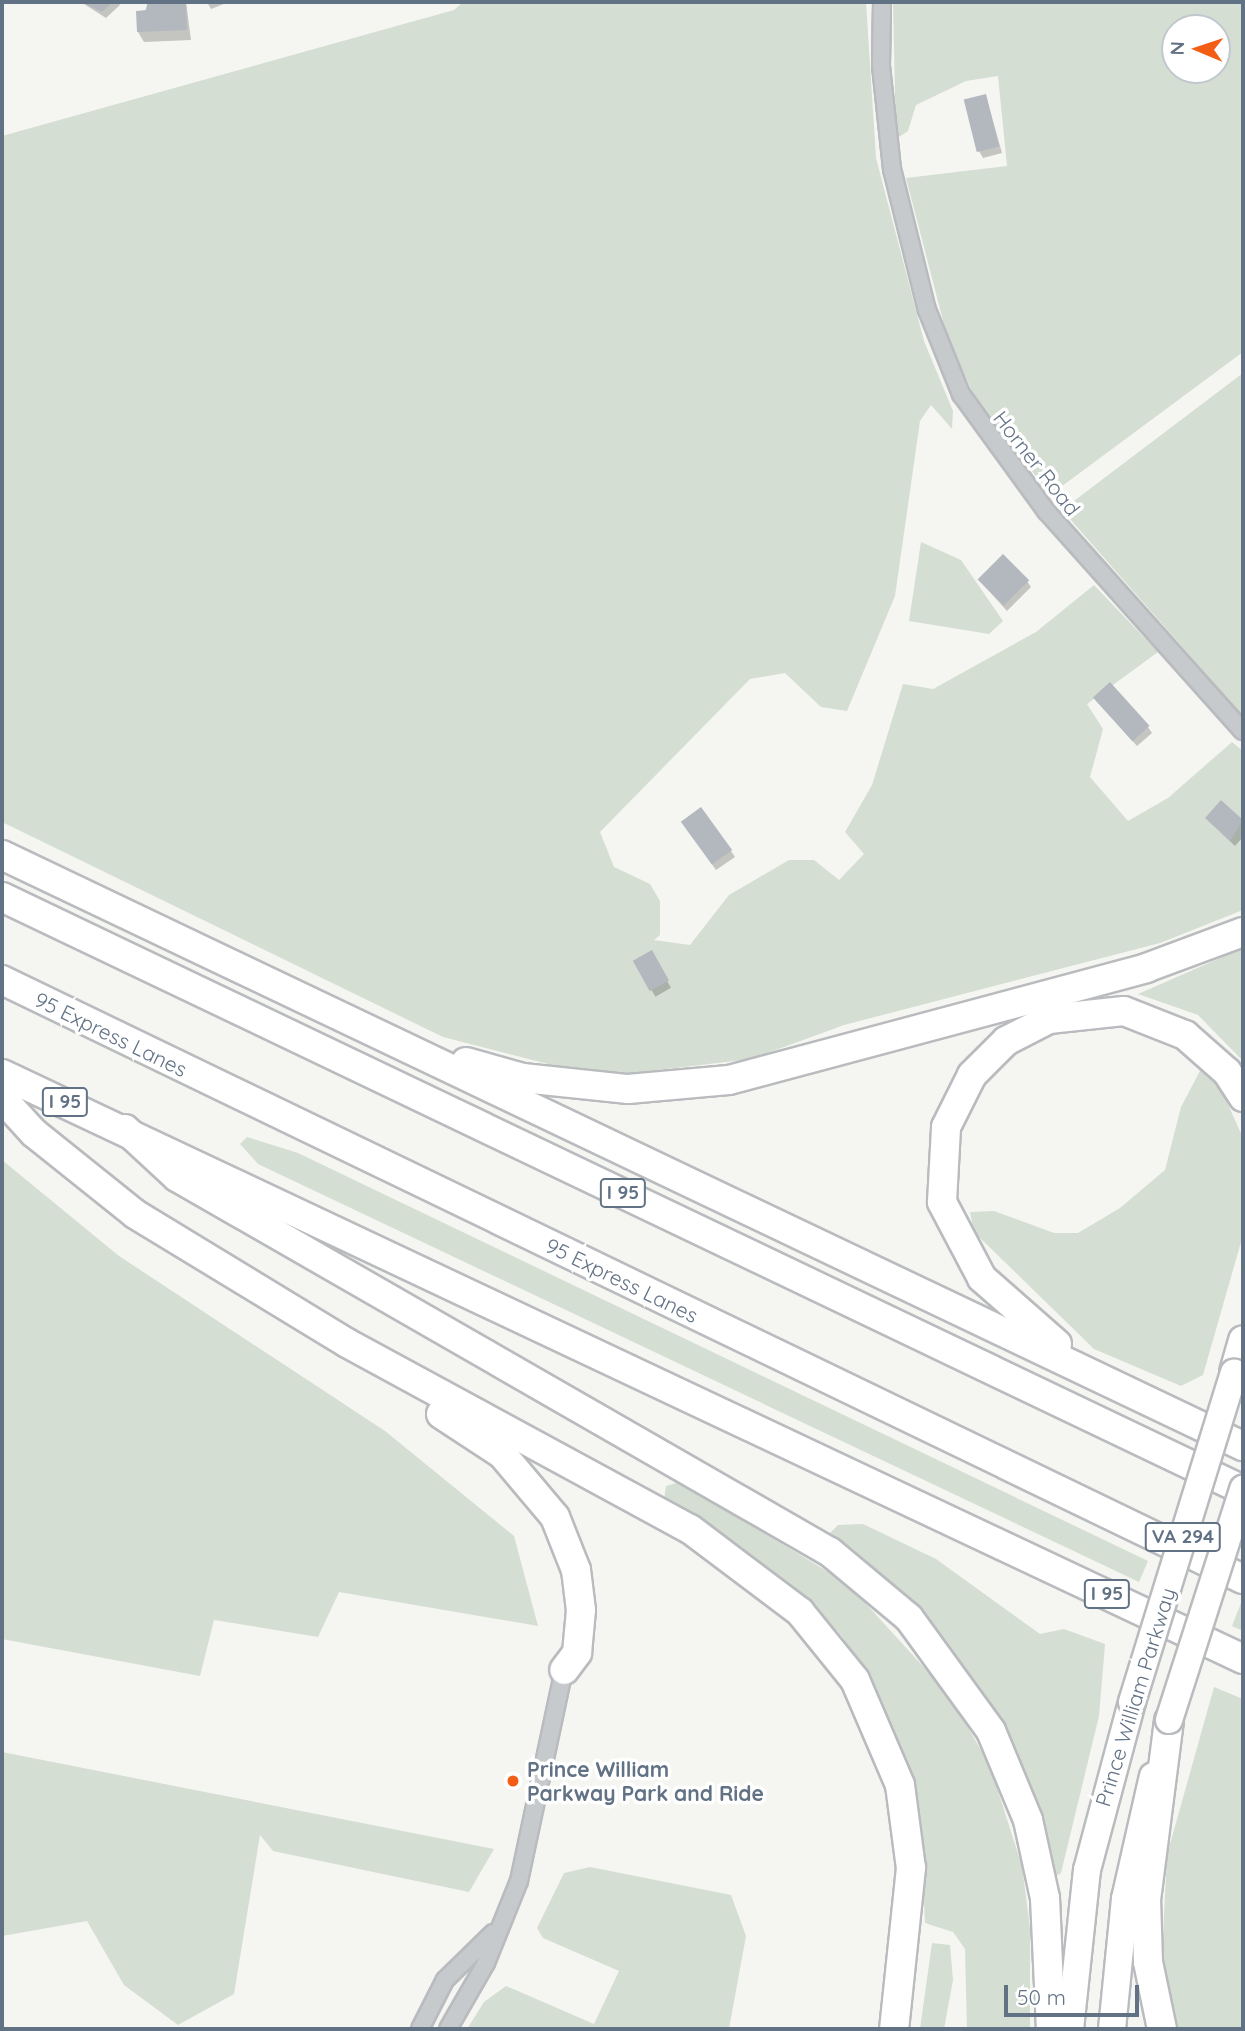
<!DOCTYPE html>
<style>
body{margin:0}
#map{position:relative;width:1245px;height:2031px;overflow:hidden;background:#f5f6f1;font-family:Quicksand,sans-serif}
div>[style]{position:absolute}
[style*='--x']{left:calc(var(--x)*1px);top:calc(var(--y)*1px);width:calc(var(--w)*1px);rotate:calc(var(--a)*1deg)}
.green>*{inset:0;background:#d5ded2}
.shadow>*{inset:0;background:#0003;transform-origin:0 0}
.building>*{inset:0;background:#b2b8be;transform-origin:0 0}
.roads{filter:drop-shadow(2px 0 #b9bbbe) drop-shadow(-2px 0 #b9bbbe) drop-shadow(0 2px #b9bbbe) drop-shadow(0 -2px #b9bbbe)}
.minor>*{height:16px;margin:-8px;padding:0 8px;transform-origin:8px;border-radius:8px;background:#c7cacd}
.trunk>*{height:26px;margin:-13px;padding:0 13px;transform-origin:13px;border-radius:13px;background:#fff}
.motorway>*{height:28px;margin:-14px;padding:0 14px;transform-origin:14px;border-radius:14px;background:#fff}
.bridges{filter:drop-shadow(2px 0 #b9bbbe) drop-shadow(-2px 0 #b9bbbe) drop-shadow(0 2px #b9bbbe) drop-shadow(0 -2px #b9bbbe)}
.trunk-bridge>*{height:26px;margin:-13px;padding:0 13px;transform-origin:13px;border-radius:13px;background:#fff}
.dots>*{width:19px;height:19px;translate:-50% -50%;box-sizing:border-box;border:4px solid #fff;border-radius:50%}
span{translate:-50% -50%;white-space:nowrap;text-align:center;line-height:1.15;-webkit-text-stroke:7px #fff;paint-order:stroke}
.shield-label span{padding:2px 5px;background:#fff;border:2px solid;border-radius:5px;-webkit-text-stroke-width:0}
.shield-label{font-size:19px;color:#627285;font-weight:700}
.street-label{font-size:21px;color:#627285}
.poi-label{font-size:21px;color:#627285;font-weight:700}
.left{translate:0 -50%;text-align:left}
.frame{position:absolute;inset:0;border:4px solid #627285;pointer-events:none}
.north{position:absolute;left:1161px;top:14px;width:70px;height:70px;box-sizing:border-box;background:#fff;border:2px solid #c0c7ce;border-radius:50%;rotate:272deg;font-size:19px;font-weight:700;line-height:28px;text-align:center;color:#627285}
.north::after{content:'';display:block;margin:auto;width:24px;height:32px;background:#f35e14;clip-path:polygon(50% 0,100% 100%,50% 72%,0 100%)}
.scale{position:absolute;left:1004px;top:1985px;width:135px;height:32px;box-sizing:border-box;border:4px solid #627285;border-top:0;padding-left:9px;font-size:21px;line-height:24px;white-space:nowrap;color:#627285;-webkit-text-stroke:5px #fff;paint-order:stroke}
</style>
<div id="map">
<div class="green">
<i style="clip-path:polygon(463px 2px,866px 2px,876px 158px,924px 341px,953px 411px,952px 429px,931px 405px,920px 421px,895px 596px,847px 711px,821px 707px,785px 673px,750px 679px,600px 832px,614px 867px,650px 884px,660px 901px,660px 935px,654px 940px,690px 945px,729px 895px,789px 860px,814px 860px,839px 880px,864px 854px,845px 832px,872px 785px,903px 684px,933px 689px,1036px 632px,1094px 585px,1158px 652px,1087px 704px,1103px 729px,1090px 777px,1128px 821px,1168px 798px,1232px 742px,1243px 751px,1243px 910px,1160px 943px,844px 1025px,751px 1059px,599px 1077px,443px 1037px,2px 822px,2px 136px,454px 10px)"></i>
<i style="clip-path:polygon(evenodd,893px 2px,1243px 2px,1243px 352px,1050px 495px,972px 391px,947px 336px,906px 178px,1007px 166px,998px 76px,966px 81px,916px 105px,908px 131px,896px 139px,893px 2px,1175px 28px,1217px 28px,1217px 70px,1175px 70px,1175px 28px)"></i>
<i style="clip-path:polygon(1243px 373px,1243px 716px,1062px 510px)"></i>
<i style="clip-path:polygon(921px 542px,961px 560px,1003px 621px,989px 634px,909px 621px)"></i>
<i style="clip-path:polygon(1243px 948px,1243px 1061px,1198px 1015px,1138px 994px)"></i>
<i style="clip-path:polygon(1201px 1069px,1218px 1082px,1243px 1138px,1243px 1235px,1203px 1375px,1181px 1386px,1094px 1349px,974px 1232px,970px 1212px,994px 1211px,1054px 1233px,1078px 1233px,1120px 1208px,1165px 1170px,1181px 1107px)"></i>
<i style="clip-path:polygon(247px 1137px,298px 1153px,1148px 1561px,1139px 1582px,258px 1164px,240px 1144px)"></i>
<i style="clip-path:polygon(2px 1160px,119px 1256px,385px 1431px,514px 1536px,538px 1626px,339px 1592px,318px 1637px,214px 1620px,200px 1676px,2px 1639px)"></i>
<i style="clip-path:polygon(680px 1482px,848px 1584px,950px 1696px,990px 1766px,1022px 1866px,1030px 1928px,1030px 2029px,967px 2029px,965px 1949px,953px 1932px,925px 1923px,922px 1858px,874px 1683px,841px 1635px,789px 1584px,664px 1500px,666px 1486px)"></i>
<i style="clip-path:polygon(863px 1524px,936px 1559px,1040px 1634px,1064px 1629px,1105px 1644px,1099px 1716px,1061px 1873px,1052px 1878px,1012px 1749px,960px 1663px,911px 1603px,829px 1534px,838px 1525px)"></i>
<i style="clip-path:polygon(1241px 1603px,1243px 1604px,1243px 1631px,1232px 1626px)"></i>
<i style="clip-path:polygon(1214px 1687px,1243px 1699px,1243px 2029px,1170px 2029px,1161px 1976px,1167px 1855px)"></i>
<i style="clip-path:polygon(2px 1752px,494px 1849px,469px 1892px,273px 1851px,260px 1835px,234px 1994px,178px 2025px,124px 1985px,87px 1921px,2px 1936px)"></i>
<i style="clip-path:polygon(590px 1867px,731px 1895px,746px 1936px,729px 2029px,467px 2029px,484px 2002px,506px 1986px,594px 2024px,619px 1971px,543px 1938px,537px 1928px,564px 1873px)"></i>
<i style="clip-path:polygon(932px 1943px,950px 1945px,953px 1980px,944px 2029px,920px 2029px)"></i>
</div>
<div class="shadow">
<i style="clip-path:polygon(81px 2px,118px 2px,120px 5px,106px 18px)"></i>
<i style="clip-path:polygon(148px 2px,186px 2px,191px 40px,144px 42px,138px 32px)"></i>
<i style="clip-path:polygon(207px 2px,229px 2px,211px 9px)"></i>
<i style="clip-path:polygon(986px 96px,1002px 153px,983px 158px,979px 151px)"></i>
<i style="clip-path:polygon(979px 580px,1027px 581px,1031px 587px,1007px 611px)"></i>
<i style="clip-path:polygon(1095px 698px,1148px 727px,1152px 733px,1137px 746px)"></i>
<i style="clip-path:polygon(1221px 802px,1243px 822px,1243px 837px,1235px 846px,1207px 819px)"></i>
<i style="clip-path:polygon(686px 828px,731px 851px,735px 857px,716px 870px)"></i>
<i style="left:651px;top:953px;width:40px;height:18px;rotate:60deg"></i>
</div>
<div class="building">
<i style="clip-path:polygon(81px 2px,113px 2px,102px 12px)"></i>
<i style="clip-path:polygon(147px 2px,186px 2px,187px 30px,137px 32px,136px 11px,147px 10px)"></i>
<i style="left:986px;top:94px;width:54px;height:23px;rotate:76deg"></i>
<i style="left:1003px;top:554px;width:37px;height:36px;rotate:45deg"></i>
<i style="left:1110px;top:682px;width:59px;height:23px;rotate:48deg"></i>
<i style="clip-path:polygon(1221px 800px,1243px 820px,1230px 841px,1205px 818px)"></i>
<i style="left:701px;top:807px;width:53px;height:25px;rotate:54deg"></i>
<i style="left:652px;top:950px;width:35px;height:22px;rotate:61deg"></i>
</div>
<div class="roads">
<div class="minor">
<i style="--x:882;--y:2;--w:64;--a:90.9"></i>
<i style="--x:881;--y:66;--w:104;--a:83.9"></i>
<i style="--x:892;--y:169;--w:145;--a:76.1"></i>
<i style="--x:927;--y:310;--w:91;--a:68"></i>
<i style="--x:961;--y:394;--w:145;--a:54"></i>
<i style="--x:1046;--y:511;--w:295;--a:48.2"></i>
<i style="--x:420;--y:2029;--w:55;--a:-63"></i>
<i style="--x:445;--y:1980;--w:67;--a:-44.4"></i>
<i style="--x:448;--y:2029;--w:76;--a:-60.1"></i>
<i style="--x:486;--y:1963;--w:88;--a:-68.1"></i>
<i style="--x:519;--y:1881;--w:216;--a:-78"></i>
</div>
<div class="trunk">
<i style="--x:1070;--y:2029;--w:160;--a:-83.9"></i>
<i style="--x:1087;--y:1870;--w:174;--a:-75"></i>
<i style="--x:1112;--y:2029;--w:131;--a:-84.3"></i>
<i style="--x:1125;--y:1899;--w:126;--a:-77.2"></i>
</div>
<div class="motorway">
<i style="--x:2;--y:855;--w:1375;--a:25.47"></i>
<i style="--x:2;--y:897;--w:1375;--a:25.54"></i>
<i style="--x:2;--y:980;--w:1378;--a:25.77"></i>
<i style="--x:466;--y:1062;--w:59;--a:15.7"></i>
<i style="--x:523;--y:1078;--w:106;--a:6"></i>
<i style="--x:628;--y:1089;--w:101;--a:-5.1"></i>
<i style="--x:729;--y:1080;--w:432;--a:-15"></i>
<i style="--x:1146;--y:968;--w:103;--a:-20.4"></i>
<i style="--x:2;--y:1074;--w:1372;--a:25.24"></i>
<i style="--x:2;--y:1098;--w:47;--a:47.6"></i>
<i style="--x:34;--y:1133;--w:129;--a:38.7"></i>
<i style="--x:135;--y:1214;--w:248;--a:31.3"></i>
<i style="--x:347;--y:1343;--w:390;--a:28.5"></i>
<i style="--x:690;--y:1529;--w:138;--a:37"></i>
<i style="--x:800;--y:1612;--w:87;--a:51"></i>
<i style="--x:855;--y:1680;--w:114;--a:66.8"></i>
<i style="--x:900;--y:1785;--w:84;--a:82.5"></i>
<i style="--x:911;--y:1868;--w:162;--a:96"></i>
<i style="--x:125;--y:1129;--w:71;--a:42.7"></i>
<i style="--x:177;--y:1177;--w:753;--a:29.87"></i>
<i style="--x:830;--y:1552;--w:103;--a:39.9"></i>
<i style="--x:909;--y:1618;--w:140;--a:54"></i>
<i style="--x:991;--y:1731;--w:96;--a:67.4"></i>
<i style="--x:1028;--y:1820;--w:80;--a:77.7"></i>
<i style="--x:1045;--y:1898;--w:131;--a:87.4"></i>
<i style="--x:1057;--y:1344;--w:100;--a:-138.7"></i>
<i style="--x:982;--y:1278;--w:86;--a:-117.8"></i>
<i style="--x:942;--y:1202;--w:75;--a:-86.9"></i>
<i style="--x:946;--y:1127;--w:58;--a:-63.4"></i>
<i style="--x:972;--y:1075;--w:48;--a:-45"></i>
<i style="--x:1006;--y:1041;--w:48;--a:-27.1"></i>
<i style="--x:1049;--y:1019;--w:75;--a:-6.1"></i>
<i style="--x:1124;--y:1011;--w:66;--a:21.5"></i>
<i style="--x:1185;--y:1035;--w:56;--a:41.4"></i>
<i style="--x:1227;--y:1072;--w:30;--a:57"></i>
<i style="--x:1234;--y:1372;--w:33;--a:-74"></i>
<i style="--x:441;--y:1414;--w:73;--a:33.3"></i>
<i style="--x:502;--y:1454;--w:82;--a:49.9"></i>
<i style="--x:555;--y:1517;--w:57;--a:68.4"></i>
<i style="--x:576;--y:1570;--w:40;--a:82.9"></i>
<i style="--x:581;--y:1610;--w:43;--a:95.3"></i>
<i style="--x:577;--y:1653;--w:21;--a:127"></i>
<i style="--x:1162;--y:2029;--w:68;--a:-101.8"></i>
<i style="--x:1148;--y:1962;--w:62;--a:-91.8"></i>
<i style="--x:1146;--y:1900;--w:181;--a:-82.7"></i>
</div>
</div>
<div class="bridges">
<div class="trunk-bridge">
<i style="--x:1132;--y:1702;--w:345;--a:-72.8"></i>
<i style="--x:1169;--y:1720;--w:243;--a:-72.2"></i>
</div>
</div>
<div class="dots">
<i style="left:513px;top:1781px;background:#f35e14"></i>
</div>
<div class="shield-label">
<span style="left:65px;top:1102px">I 95</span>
<span style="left:623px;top:1193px">I 95</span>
<span style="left:1183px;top:1537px">VA 294</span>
<span style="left:1107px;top:1594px">I 95</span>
</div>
<div class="street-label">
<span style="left:1037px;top:463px;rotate:52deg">Horner Road</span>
<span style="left:111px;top:1034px;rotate:26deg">95 Express Lanes</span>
<span style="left:622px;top:1280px;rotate:26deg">95 Express Lanes</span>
<span style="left:1135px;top:1697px;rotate:-73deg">Prince William Parkway</span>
</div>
<div class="poi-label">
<span class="left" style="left:527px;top:1781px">Prince William<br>Parkway Park and Ride</span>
</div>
<div class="frame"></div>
<div class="north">N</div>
<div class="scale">50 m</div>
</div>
